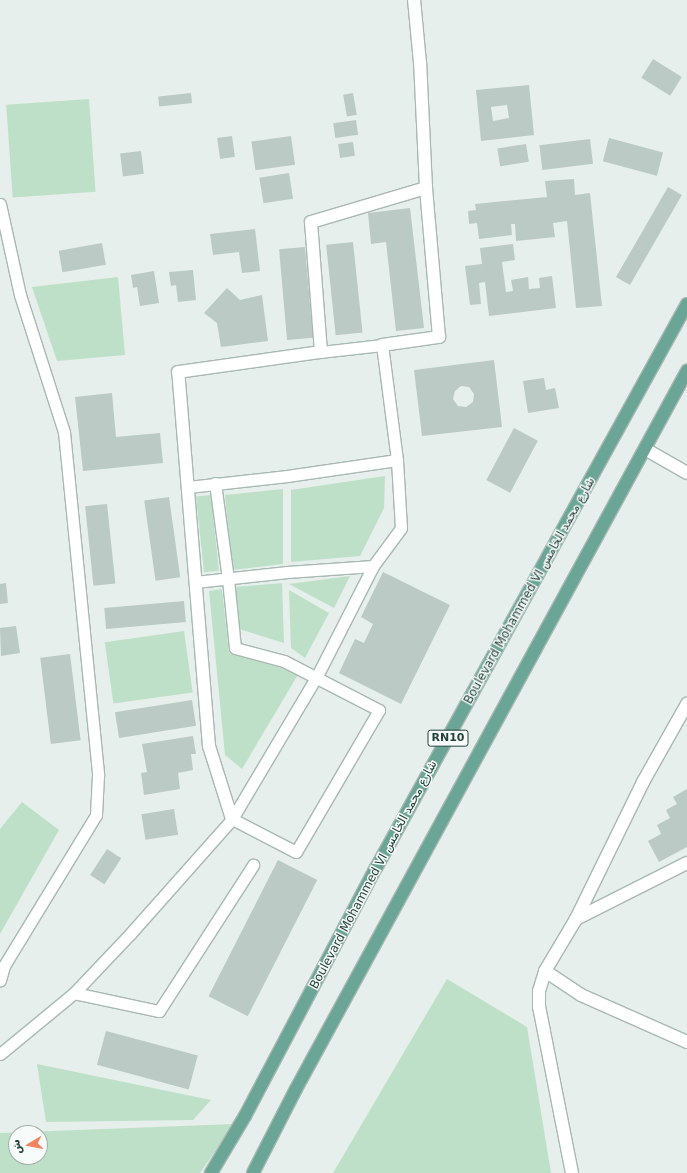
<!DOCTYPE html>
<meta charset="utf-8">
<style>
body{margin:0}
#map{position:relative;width:687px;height:1173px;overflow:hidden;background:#e6efeb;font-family:"DejaVu Sans","Noto Sans Arabic",sans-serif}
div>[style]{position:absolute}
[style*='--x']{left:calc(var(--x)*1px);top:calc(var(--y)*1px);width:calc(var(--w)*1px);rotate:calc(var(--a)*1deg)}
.green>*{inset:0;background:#bfe0c8;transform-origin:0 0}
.building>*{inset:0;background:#bbcac4;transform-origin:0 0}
.roads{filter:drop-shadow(1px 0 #a8b8b2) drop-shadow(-1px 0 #a8b8b2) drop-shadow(0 1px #a8b8b2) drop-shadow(0 -1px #a8b8b2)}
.lane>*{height:11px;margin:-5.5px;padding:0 5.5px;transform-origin:5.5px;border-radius:5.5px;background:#fff}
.street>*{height:12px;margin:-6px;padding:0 6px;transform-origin:6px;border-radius:6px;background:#fff}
.primary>*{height:12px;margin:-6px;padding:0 6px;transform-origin:6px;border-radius:6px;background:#6aa596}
span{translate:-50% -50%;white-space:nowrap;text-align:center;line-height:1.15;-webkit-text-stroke:3px #f7fbf9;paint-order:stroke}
.shield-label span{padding:1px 3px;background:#f7fbf9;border:1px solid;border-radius:3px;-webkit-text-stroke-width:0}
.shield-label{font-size:11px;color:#24423a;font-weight:700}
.street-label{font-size:12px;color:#24423a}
.north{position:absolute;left:8px;top:1125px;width:40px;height:40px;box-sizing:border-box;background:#f7fbf9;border:1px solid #a3b1ad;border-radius:50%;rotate:260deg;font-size:11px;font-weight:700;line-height:16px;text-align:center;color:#24423a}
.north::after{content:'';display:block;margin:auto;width:14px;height:18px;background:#f4845f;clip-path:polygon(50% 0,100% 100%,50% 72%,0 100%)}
</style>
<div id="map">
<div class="green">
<i style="left:89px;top:99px;width:93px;height:83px;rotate:86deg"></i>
<i style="clip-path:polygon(118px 277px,125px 355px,57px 361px,32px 287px)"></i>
<i style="clip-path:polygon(385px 476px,384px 508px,360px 556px,291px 562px,291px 490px)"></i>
<i style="clip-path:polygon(283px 489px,283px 564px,232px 570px,225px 495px)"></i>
<i style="left:211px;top:495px;width:76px;height:15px;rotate:84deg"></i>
<i style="clip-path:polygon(350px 576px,334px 608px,289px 584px)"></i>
<i style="clip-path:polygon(282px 583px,284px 643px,239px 629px,236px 587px)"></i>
<i style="clip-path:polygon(222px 589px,229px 653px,299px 673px,242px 769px,225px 755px,209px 591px)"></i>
<i style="clip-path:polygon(289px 590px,329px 613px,305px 658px,291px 648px)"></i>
<i style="left:184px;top:631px;width:62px;height:80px;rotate:82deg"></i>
<i style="clip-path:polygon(22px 802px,59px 830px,0 934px,0 829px)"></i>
<i style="clip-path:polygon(447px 979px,527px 1027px,551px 1173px,333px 1173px)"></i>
<i style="clip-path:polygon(37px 1064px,211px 1100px,193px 1120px,46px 1122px)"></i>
<i style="clip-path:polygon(evenodd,234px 1124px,200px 1173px,0 1173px,0 1133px,234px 1124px,16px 1133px,40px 1133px,40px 1157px,16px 1157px,16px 1133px)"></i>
</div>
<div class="building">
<i style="left:653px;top:59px;width:34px;height:22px;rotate:32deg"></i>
<i style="clip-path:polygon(evenodd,529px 85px,534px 135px,481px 141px,476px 90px,529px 85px,507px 105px,509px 118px,493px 121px,491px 107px,507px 105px)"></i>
<i style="left:191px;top:93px;width:10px;height:33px;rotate:84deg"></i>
<i style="left:353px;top:93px;width:22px;height:10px;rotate:80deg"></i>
<i style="left:356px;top:120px;width:15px;height:23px;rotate:82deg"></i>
<i style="left:232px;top:136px;width:21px;height:15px;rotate:82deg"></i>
<i style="left:291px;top:136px;width:29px;height:40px;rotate:82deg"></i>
<i style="left:609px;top:138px;width:56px;height:24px;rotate:15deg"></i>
<i style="left:590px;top:139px;width:25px;height:51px;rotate:83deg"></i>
<i style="left:353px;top:142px;width:14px;height:15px;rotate:82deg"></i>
<i style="left:526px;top:144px;width:18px;height:29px;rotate:81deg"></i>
<i style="left:141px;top:151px;width:23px;height:21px;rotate:83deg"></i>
<i style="left:289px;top:173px;width:26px;height:30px;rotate:81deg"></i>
<i style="clip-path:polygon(574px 179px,575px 195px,590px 193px,602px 306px,576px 308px,567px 221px,553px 223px,555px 237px,516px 241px,515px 224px,511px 224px,512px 235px,479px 239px,477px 223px,469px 224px,468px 211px,476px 210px,475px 204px,547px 197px,545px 181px)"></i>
<i style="left:668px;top:187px;width:16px;height:104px;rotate:30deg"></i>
<i style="clip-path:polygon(410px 208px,424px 328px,396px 331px,386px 242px,371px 244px,368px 213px)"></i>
<i style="clip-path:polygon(255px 229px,260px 271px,242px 273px,239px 252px,213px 255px,210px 234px)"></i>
<i style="left:353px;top:242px;width:91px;height:27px;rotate:84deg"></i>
<i style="left:102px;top:243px;width:22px;height:44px;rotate:80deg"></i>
<i style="clip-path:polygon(513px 244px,515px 260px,502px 262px,506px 292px,513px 291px,511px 280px,528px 277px,529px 289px,540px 288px,539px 278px,552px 276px,556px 308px,489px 316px,485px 282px,479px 283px,481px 304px,470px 305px,465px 266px,482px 264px,480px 248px)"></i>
<i style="left:305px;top:247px;width:91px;height:26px;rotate:85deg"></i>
<i style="clip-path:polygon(193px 270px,196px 300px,178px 302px,176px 285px,171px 286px,169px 272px)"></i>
<i style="clip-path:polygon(154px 271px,159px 303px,140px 306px,137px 287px,133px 288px,131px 275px)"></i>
<i style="clip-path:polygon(227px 288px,240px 300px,262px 295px,268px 341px,221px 347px,217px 323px,204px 313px)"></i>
<i style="clip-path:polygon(evenodd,494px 360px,502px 427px,422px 436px,414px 370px,494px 360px,461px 386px,469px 387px,474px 394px,473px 402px,466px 407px,458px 406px,453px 399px,455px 391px,461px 386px)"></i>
<i style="clip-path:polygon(544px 378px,546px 390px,555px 388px,559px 408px,528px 413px,523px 381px)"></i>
<i style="clip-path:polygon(112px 393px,116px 437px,160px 433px,163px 463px,83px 471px,75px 397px)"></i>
<i style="left:514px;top:428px;width:27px;height:59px;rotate:28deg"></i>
<i style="left:169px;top:497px;width:81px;height:25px;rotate:82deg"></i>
<i style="left:107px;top:504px;width:80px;height:22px;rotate:84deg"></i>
<i style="clip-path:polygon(383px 572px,450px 605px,401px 704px,339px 673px,355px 639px,364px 643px,373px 624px,361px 617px)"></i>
<i style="clip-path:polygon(6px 583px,8px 603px,0 604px,0 584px)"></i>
<i style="left:184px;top:601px;width:21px;height:80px;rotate:85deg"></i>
<i style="clip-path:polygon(16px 626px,20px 653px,1px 656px,0 628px)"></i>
<i style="left:70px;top:654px;width:87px;height:30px;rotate:83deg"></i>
<i style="left:192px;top:700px;width:26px;height:78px;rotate:81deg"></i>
<i style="clip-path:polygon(193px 736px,196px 754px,191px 754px,193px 770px,178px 773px,180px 789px,144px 795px,141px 773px,147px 772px,142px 744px)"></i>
<i style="clip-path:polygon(687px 789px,687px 847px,659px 862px,648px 841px,661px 834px,657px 825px,670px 818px,666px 810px,677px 804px,673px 797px)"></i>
<i style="left:174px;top:809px;width:26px;height:33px;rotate:81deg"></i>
<i style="left:107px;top:849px;width:17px;height:31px;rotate:33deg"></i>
<i style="left:278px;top:860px;width:44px;height:153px;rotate:27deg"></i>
<i style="left:106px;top:1031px;width:95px;height:35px;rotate:15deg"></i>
</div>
<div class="roads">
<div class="lane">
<i style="--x:0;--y:204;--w:93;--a:77.6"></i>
<i style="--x:20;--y:295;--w:144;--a:72.2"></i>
<i style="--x:64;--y:432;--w:345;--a:84.3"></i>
<i style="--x:98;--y:775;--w:40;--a:92.9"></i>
<i style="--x:96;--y:815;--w:177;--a:121.4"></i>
<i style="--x:4;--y:966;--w:15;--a:106"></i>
<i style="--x:215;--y:483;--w:97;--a:82.3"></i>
<i style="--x:228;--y:579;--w:69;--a:84.2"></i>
<i style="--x:235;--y:648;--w:51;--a:14.9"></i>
<i style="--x:284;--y:661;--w:107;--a:27.3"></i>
<i style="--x:379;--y:710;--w:164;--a:120.3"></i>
<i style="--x:296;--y:852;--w:72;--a:-152.7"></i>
<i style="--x:188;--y:487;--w:100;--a:-6.3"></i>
<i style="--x:287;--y:476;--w:111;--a:-8.3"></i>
<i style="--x:195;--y:582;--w:93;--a:-6.2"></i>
<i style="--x:287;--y:572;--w:86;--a:-4"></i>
<i style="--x:74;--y:993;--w:87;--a:12"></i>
<i style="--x:159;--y:1011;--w:174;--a:-57.2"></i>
<i style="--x:0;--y:1054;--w:96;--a:-39.5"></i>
<i style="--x:74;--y:993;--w:81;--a:-46.5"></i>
<i style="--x:130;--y:934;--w:154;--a:-48.4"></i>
<i style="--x:232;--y:819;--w:166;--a:-59.3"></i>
<i style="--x:317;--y:676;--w:123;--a:-63"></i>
<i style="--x:373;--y:566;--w:47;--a:-53.6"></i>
<i style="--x:401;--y:528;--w:68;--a:-93.4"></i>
<i style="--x:397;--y:460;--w:116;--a:-97.4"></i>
<i style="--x:382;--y:345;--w:61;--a:173.5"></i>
</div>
<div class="street">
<i style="--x:382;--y:345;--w:58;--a:-8"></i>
<i style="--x:439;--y:337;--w:150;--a:-95"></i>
<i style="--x:645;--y:449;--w:48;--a:29.7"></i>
<i style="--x:232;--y:819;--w:77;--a:-107.5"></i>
<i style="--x:209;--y:746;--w:375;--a:-94.7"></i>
<i style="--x:178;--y:372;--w:144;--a:-8"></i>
<i style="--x:321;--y:352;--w:130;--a:-94.4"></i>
<i style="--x:311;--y:222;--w:120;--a:-16.5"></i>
<i style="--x:426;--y:188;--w:125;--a:-92.7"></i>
<i style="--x:420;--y:63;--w:63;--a:-95.4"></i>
<i style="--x:576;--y:919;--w:124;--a:-26.8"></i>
<i style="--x:545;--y:971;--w:43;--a:33.7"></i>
<i style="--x:581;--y:995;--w:116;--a:23.9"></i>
<i style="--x:572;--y:1173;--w:169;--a:-101.2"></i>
<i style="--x:539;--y:1007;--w:16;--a:-90"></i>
<i style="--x:539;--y:991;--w:21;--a:-73"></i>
<i style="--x:545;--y:971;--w:61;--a:-59.2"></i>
<i style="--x:576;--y:919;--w:153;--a:-63.9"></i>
<i style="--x:643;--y:782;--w:90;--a:-60.6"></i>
</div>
<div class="primary">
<i style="--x:211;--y:1173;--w:66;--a:-59.2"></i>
<i style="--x:245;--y:1116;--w:280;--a:-62.2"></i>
<i style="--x:376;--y:868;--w:644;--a:-61.13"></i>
<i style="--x:253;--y:1173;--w:94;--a:-62.9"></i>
<i style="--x:296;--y:1089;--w:818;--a:-61.43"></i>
</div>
</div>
<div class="shield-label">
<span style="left:448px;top:738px">RN10</span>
</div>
<div class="street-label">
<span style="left:530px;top:591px;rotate:-61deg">Boulevard Mohammed VI شارع محمد الخامس</span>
<span style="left:374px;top:875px;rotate:-62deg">Boulevard Mohammed VI شارع محمد الخامس</span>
</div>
<div class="north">ش</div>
</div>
